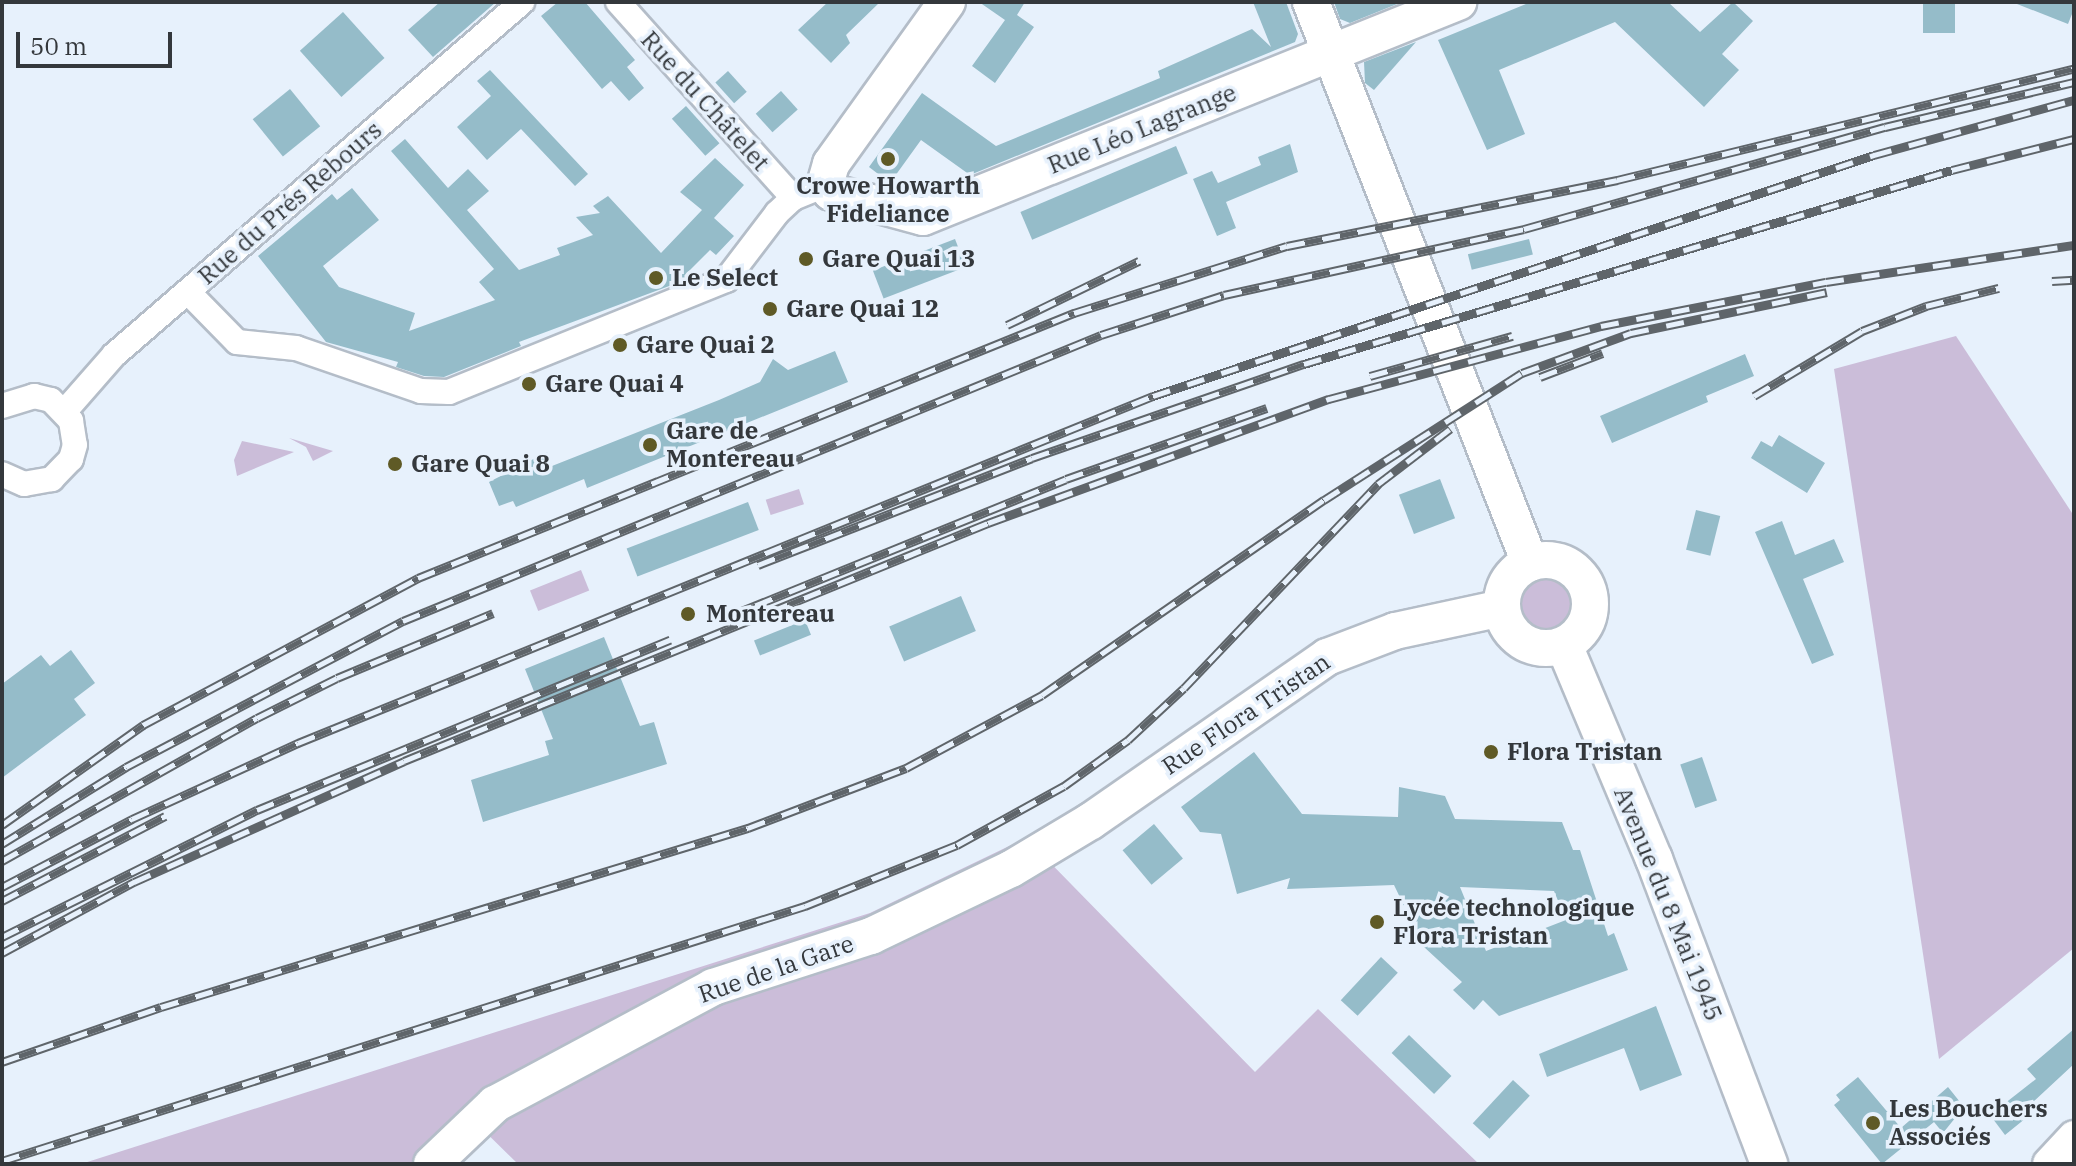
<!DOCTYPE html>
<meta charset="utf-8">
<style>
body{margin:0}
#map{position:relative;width:2076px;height:1166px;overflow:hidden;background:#e7f1fc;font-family:"IBM Plex Serif",serif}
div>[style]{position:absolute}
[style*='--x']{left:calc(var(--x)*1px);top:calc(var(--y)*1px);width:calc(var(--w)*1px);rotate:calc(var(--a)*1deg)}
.green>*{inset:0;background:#cbbdd9;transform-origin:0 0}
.round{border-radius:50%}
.building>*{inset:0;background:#95bcc9;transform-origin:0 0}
.roads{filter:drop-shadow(2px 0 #b4bdc8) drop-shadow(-2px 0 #b4bdc8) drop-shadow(0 2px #b4bdc8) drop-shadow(0 -2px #b4bdc8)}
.minor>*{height:24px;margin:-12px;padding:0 12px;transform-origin:12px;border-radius:12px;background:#fff}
.tertiary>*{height:32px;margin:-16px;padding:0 16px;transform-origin:16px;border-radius:16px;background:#fff}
.secondary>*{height:36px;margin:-18px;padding:0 18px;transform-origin:18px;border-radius:18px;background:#fff}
.secondary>.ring{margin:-18px;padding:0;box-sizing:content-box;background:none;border:36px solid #fff;border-radius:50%}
.rail>*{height:9px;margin-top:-4.5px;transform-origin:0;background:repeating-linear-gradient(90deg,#e7f1fc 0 18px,#5f656a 0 36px);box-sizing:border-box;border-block:2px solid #5f656a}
.dots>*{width:22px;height:22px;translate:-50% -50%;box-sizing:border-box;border:4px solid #e7f1fc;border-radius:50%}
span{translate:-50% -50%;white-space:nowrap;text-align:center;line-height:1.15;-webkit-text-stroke:7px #e7f1fc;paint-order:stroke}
.street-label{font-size:24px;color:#34383c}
.poi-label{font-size:24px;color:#34383c;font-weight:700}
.left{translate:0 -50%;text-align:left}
.frame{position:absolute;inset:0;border:4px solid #34383c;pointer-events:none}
.scale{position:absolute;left:16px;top:32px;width:156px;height:36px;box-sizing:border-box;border:4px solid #34383c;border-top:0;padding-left:10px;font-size:24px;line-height:28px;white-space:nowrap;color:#34383c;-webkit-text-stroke:6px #e7f1fc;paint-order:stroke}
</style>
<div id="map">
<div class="green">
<i style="clip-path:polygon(1956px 336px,2074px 516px,2074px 948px,1939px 1059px,1834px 369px)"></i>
<i style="clip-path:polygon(289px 438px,333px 451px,313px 461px,306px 447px)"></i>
<i style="clip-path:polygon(242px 441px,294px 452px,237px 476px,234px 460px)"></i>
<i style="left:799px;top:489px;width:16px;height:35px;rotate:72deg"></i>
<i style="left:581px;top:570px;width:22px;height:55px;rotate:68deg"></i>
<i class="round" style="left:1516px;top:574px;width:58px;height:58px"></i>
<i style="clip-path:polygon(1026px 838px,1255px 1072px,1318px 1009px,1479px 1164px,518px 1164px,463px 1110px,418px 1164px,81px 1164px,870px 913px)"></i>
</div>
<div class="building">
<i style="clip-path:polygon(440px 2px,496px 2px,433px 57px,408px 30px)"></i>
<i style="clip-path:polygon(558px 2px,585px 2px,635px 60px,627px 67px,644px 88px,629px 101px,611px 81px,602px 89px,541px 16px)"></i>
<i style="clip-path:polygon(828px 2px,880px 2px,846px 35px,850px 43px,831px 63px,798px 30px)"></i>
<i style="clip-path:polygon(979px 2px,1025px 2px,1017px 15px,1034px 27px,995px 83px,972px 66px,1005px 20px)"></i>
<i style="clip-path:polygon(1253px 2px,1286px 2px,1298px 34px,1295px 42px,970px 175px,921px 140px,890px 183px,869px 167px,922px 93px,996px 146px,1160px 78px,1158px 71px,1252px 29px,1271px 47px)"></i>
<i style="clip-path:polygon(1334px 2px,1402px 2px,1350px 23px,1340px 19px)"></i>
<i style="clip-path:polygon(1531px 2px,1668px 2px,1700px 32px,1733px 2px,1753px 21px,1722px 54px,1739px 70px,1704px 107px,1615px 22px,1499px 70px,1525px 134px,1487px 150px,1438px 40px)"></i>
<i style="left:1923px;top:2px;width:32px;height:31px"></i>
<i style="clip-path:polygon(2012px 2px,2074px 2px,2074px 9px,2068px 24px)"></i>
<i style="left:343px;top:12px;width:62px;height:58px;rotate:48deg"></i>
<i style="clip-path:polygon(1416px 42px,1374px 90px,1365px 83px,1364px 62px)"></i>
<i style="clip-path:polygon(490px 70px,588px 174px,575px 186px,521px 129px,487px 160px,457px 127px,491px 96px,477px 81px)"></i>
<i style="left:728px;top:71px;width:28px;height:17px;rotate:48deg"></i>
<i style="left:290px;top:89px;width:48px;height:48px;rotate:51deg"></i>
<i style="left:781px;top:91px;width:25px;height:34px;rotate:48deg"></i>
<i style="left:686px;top:106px;width:50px;height:19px;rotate:48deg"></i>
<i style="clip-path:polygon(405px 139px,448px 188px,468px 169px,489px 191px,467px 210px,519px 270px,560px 255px,557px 248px,593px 235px,576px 217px,600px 213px,593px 206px,608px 196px,661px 253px,702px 210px,680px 192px,715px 158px,744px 185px,714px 218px,734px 236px,716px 255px,710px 250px,684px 276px,688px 279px,519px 342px,521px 346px,444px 377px,424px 376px,396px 367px,398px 362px,326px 342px,258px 256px,332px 194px,337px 200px,352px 188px,379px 220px,323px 266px,339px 287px,415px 313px,409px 331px,495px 300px,479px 282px,494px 269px,391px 151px)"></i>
<i style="clip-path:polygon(1290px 144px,1298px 172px,1226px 202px,1236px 228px,1217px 236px,1193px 179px,1212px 171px,1218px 183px,1261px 165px,1258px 157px)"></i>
<i style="left:1176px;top:146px;width:30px;height:169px;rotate:67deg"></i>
<i style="left:955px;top:239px;width:30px;height:88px;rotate:69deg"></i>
<i style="left:1529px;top:239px;width:16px;height:63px;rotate:76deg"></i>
<i style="clip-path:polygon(835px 351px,848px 382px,587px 488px,584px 479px,516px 507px,513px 501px,499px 506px,489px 482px,547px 452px,552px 466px,719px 400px,760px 382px,773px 359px,788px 370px)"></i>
<i style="clip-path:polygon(1745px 354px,1754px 376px,1706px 396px,1708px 402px,1612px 443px,1600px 416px)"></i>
<i style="clip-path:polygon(1779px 435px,1825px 463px,1807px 493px,1751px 458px,1761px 441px,1772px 447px)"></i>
<i style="left:1440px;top:479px;width:42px;height:44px;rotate:69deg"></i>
<i style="left:748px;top:502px;width:30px;height:130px;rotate:69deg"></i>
<i style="left:1696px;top:510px;width:25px;height:41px;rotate:14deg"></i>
<i style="clip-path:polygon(1782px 521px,1795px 555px,1834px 539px,1844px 562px,1803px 579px,1834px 655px,1812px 664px,1755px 532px)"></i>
<i style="left:961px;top:596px;width:38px;height:78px;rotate:67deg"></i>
<i style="left:805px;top:620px;width:16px;height:55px;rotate:68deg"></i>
<i style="clip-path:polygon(604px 637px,640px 726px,654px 722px,667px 764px,483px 822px,471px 780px,549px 755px,545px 741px,553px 739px,525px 669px)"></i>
<i style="clip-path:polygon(71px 650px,95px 683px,74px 699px,86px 715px,2px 778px,2px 684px,41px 655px,50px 666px)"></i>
<i style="clip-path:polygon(evenodd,1254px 752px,1302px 814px,1398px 817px,1399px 787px,1445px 796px,1455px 819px,1562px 822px,1573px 850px,1580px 850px,1608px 936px,1614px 933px,1628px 970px,1499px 1016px,1483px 1000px,1474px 1010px,1453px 990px,1462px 982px,1424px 947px,1394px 885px,1287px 889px,1290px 878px,1237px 894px,1221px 834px,1200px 832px,1181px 807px,1254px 752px,1460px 887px,1554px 891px,1566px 920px,1486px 951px,1460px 887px)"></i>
<i style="left:1702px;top:757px;width:46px;height:23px;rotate:71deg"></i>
<i style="left:1154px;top:824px;width:45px;height:41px;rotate:50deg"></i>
<i style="left:1381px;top:957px;width:23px;height:59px;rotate:43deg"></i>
<i style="clip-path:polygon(1656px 1006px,1682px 1075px,1640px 1091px,1624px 1048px,1547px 1077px,1539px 1054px)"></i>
<i style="clip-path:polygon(2074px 1029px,2074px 1064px,2032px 1103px,2037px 1109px,2005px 1135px,1990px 1115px,2036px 1079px,2027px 1069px)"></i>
<i style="left:1409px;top:1035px;width:59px;height:25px;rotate:44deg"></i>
<i style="clip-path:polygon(1858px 1077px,1901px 1128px,1948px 1087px,1964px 1107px,1943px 1133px,1934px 1122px,1882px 1164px,1834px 1105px,1840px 1100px,1836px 1095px)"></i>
<i style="left:1513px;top:1080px;width:23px;height:59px;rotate:43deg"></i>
</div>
<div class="roads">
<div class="minor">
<i style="--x:618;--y:2;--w:263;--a:48.2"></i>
<i style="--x:188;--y:292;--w:70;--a:45.6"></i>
<i style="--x:237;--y:342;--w:59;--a:5.8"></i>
<i style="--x:296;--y:348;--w:132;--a:19"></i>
<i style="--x:421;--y:391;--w:28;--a:2"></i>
<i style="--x:449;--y:392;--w:299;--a:-22"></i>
<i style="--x:726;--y:280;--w:84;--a:-52.7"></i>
<i style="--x:777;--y:213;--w:22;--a:-43"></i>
<i style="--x:793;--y:198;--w:35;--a:-22"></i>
<i style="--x:2;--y:406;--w:34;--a:-17"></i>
<i style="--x:34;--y:396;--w:17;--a:13"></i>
<i style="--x:51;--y:400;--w:29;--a:46"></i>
<i style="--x:71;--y:421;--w:24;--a:81"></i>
<i style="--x:75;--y:445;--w:15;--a:106"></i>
<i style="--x:71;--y:459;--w:28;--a:134"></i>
<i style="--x:52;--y:479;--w:28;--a:170"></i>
<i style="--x:24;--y:484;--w:24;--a:-156"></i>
<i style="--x:65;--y:411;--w:74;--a:-48.8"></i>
<i style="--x:114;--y:355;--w:540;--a:-40.87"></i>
</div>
<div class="tertiary">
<i style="--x:2049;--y:1164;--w:37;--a:-47"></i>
</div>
<div class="secondary">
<i style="--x:947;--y:2;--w:199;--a:125.6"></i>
<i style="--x:831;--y:164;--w:22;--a:106"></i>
<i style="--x:825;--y:185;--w:9;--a:49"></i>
<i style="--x:831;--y:192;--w:95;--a:15.2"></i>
<i style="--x:923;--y:217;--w:577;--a:-21.89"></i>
<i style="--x:1311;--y:2;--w:602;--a:68.68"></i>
<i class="ring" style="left:1502px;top:560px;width:52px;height:52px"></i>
<i style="--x:1564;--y:645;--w:232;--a:67.2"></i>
<i style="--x:1654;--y:859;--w:326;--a:69.3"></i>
<i style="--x:432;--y:1164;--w:87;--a:-43.6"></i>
<i style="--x:495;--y:1104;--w:247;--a:-28.2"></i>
<i style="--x:713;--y:987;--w:166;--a:-17.9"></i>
<i style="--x:871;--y:936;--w:155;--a:-25.6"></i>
<i style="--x:1011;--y:869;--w:93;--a:-31"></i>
<i style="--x:1091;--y:821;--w:287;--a:-34.8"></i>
<i style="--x:1327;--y:657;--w:73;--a:-20.9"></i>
<i style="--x:1395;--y:631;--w:109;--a:-12.1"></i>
</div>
</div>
<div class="rail">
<i style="--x:2052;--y:281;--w:22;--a:-3"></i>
<i style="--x:1007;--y:325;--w:147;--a:-25.9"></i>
<i style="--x:1370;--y:376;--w:148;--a:-15.7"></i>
<i style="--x:1540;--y:377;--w:67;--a:-20.9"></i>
<i style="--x:1754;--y:396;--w:126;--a:-31"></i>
<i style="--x:1862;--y:331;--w:69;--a:-21.3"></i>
<i style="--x:1926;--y:306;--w:75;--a:-13.9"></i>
<i style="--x:758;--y:565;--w:294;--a:-21.3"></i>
<i style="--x:1032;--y:458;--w:288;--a:-19.1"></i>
<i style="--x:1304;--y:364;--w:676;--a:-16.67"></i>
<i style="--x:1952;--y:170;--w:126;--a:-14.3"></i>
<i style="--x:722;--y:619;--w:371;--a:-22.1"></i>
<i style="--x:1066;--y:479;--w:213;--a:-19.5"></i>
<i style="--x:2;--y:825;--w:173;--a:-35.3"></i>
<i style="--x:143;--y:725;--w:312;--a:-28.1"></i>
<i style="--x:418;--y:578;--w:708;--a:-22"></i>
<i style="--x:1074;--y:313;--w:223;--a:-17.5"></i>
<i style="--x:1287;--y:246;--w:337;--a:-11.3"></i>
<i style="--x:1617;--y:180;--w:470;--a:-13.7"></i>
<i style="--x:2;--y:844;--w:146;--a:-31.8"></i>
<i style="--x:126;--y:767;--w:313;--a:-27.8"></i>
<i style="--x:403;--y:621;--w:754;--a:-22.28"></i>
<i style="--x:1101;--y:335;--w:129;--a:-18"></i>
<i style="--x:1224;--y:295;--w:307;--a:-12.4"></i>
<i style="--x:1524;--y:229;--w:375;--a:-15.8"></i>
<i style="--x:1885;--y:127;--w:194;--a:-13.4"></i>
<i style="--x:2;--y:861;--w:292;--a:-29.3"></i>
<i style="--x:257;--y:718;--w:89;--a:-26.6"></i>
<i style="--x:337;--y:678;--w:169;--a:-22.6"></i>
<i style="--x:2;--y:887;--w:147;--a:-27.6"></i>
<i style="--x:132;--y:819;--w:183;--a:-24.6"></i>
<i style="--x:298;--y:743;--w:923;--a:-22.09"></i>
<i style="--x:1153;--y:396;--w:760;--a:-18.48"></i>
<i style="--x:1874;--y:155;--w:207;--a:-15.4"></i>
<i style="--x:2;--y:901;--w:184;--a:-27.5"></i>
<i style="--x:2;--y:937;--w:285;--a:-26.5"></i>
<i style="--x:257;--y:810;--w:447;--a:-22.4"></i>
<i style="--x:2;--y:953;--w:150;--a:-28.3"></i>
<i style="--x:134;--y:882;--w:296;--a:-24.1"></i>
<i style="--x:404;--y:761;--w:631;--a:-22.17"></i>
<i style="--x:988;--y:523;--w:363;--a:-20"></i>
<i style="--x:1329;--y:399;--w:282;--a:-15"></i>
<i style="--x:1601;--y:326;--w:229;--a:-11.1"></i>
<i style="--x:1826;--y:282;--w:251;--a:-8.5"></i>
<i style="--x:2;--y:1062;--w:168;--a:-19.1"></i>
<i style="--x:161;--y:1007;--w:614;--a:-16.96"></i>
<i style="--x:748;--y:828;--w:169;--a:-20.8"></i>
<i style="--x:906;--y:768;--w:154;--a:-28.2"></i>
<i style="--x:1042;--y:695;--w:343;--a:-34.7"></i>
<i style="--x:1324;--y:500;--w:235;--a:-32.7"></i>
<i style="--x:1522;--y:373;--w:116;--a:-20.2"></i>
<i style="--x:1631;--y:333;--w:200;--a:-11.8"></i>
<i style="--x:2;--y:1161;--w:843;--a:-17.62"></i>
<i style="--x:805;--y:906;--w:164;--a:-21.9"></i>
<i style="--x:957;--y:845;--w:122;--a:-28.9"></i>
<i style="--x:1064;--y:786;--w:79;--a:-35.7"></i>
<i style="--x:1128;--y:740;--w:76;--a:-42.9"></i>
<i style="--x:1184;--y:688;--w:282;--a:-46.4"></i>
<i style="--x:1378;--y:484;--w:91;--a:-37.4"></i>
</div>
<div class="dots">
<i style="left:888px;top:159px;background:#5f5a26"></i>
<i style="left:806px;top:259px;background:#5f5a26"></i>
<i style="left:656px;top:278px;background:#5f5a26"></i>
<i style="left:770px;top:309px;background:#5f5a26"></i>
<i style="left:620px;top:345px;background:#5f5a26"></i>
<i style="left:529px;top:384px;background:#5f5a26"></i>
<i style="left:650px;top:445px;background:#5f5a26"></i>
<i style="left:395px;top:464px;background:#5f5a26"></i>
<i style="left:688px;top:614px;background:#5f5a26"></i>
<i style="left:1491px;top:752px;background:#5f5a26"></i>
<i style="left:1377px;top:922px;background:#5f5a26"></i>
<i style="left:1873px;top:1123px;background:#5f5a26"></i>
</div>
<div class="street-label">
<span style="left:705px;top:101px;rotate:48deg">Rue du Châtelet</span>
<span style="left:1142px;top:129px;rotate:-22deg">Rue Léo Lagrange</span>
<span style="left:290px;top:203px;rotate:-41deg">Rue du Prés Rebours</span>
<span style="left:1246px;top:714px;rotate:-34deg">Rue Flora Tristan</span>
<span style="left:1668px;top:904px;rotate:68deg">Avenue du 8 Mai 1945</span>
<span style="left:776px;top:969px;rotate:-19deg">Rue de la Gare</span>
</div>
<div class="poi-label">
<span style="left:888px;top:200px">Crowe Howarth<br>Fideliance</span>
<span class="left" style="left:822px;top:259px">Gare Quai 13</span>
<span class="left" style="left:672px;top:278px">Le Select</span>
<span class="left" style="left:786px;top:309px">Gare Quai 12</span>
<span class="left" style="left:636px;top:345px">Gare Quai 2</span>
<span class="left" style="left:545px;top:384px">Gare Quai 4</span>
<span class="left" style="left:666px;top:445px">Gare de<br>Montereau</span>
<span class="left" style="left:411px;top:464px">Gare Quai 8</span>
<span class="left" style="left:706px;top:614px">Montereau</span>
<span class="left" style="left:1507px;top:752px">Flora Tristan</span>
<span class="left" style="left:1393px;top:922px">Lycée technologique<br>Flora Tristan</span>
<span class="left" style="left:1889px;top:1123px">Les Bouchers<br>Associés</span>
</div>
<div class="frame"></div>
<div class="scale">50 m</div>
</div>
